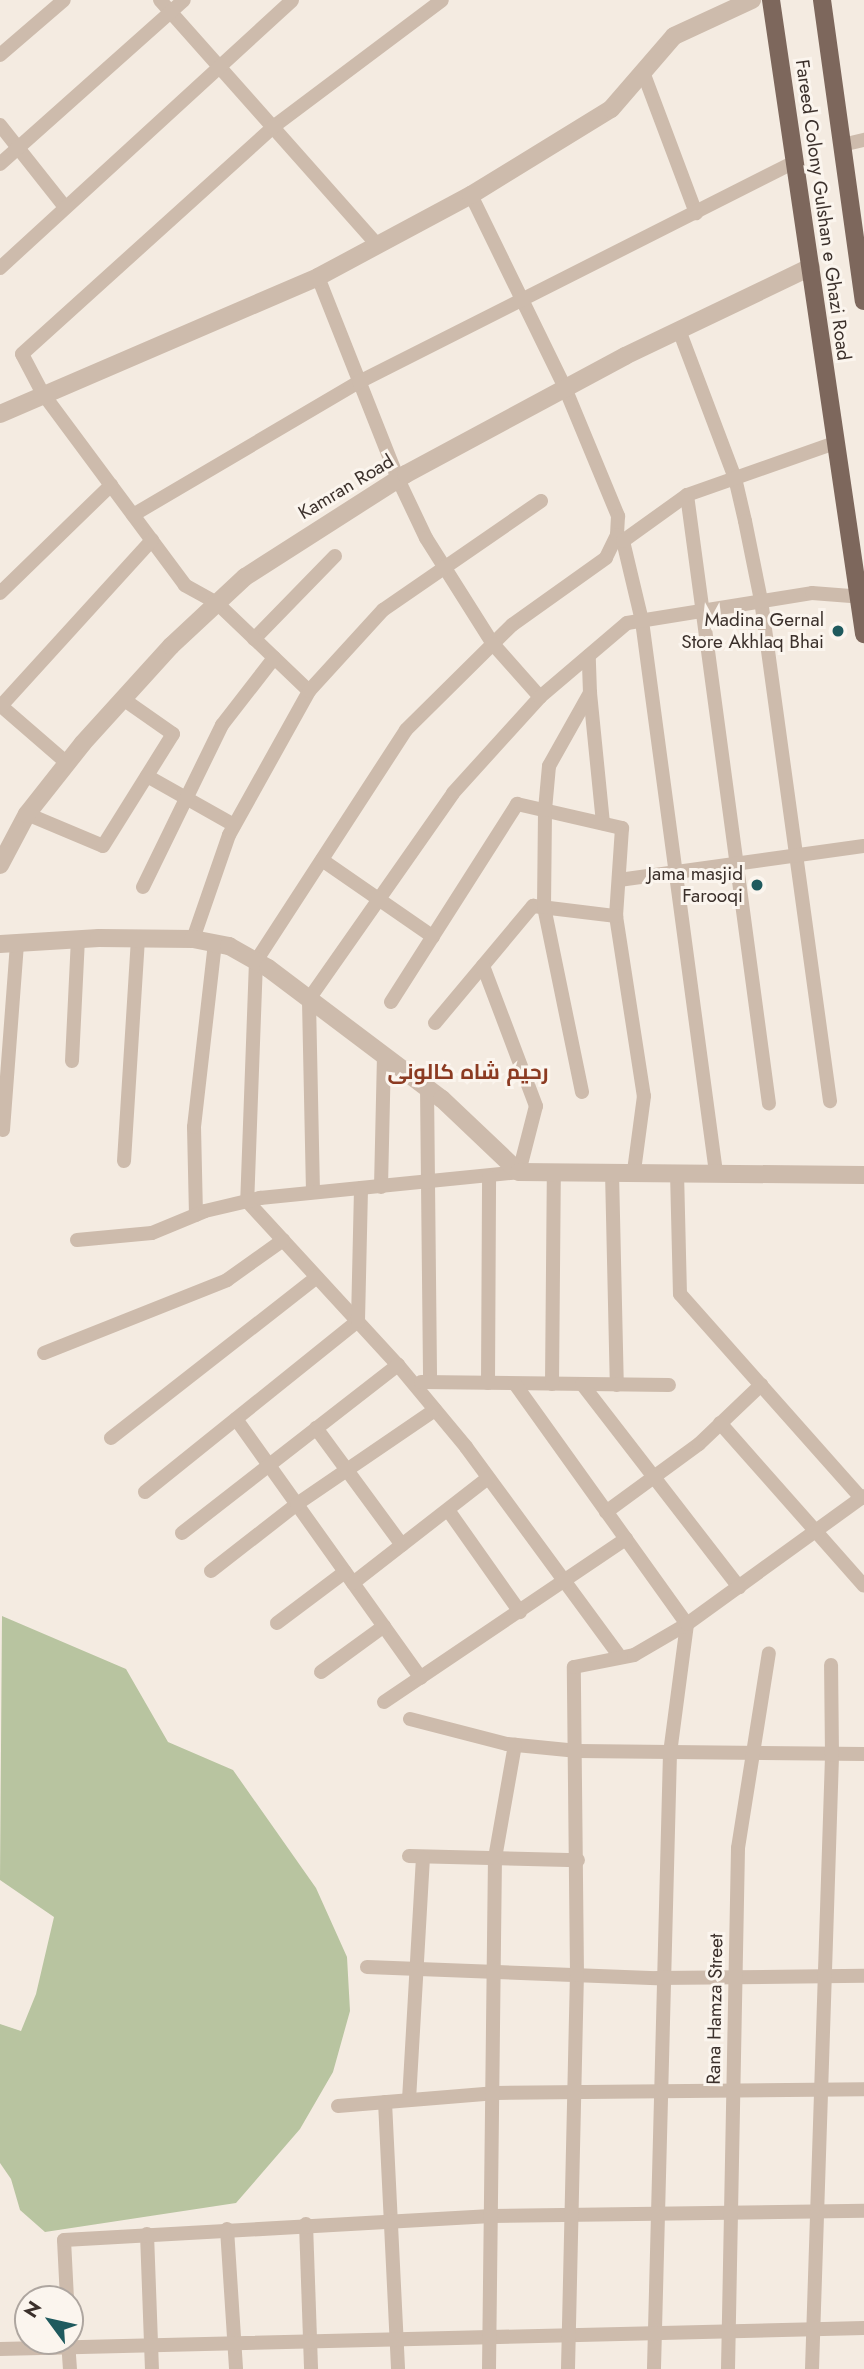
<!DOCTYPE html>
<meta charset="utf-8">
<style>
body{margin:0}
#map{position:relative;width:864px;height:2369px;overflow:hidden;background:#f4ebe1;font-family:Jost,Cairo,sans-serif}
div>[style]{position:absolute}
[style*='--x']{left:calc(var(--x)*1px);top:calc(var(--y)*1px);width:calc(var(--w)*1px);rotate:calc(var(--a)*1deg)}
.green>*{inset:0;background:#b8c4a0}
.minor>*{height:14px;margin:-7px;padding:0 7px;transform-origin:7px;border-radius:7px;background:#cdbbac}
.tertiary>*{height:18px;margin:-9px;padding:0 9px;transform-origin:9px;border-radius:9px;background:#cdbbac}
.primary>*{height:18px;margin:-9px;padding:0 9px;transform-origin:9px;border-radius:9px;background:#7d675c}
.dots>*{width:19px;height:19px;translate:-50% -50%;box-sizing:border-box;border:4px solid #fbf5ee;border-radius:50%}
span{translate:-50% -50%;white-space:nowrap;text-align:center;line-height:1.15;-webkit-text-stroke:6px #fbf5ee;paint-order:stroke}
.street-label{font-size:19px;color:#3b302b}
.poi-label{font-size:19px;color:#3b302b}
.right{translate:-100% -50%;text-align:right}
.neighbourhood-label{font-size:21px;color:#8c3b22;font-weight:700}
.north{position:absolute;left:14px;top:2285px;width:70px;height:70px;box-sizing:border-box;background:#fbf5ee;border:2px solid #aea6a0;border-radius:50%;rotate:303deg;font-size:19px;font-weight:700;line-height:28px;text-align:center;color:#3b302b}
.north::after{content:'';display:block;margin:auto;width:24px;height:32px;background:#1f5a5e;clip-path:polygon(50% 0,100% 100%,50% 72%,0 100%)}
</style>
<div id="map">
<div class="green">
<i style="clip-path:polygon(2px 1616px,126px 1669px,168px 1742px,233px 1770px,316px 1888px,347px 1957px,350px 2011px,333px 2072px,300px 2129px,236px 2203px,45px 2232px,20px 2210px,11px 2179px,0 2163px,0 2024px,21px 2031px,36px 1994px,54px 1917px,0 1880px)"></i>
</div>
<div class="minor">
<i style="--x:160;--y:0;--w:327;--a:48.4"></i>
<i style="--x:0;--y:55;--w:84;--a:-40.7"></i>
<i style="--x:643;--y:72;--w:151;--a:69.4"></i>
<i style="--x:0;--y:125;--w:105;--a:51.6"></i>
<i style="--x:842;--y:145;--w:23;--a:-13"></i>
<i style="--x:0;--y:164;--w:246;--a:-41.7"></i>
<i style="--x:471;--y:195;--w:215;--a:64"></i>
<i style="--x:565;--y:388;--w:139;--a:67.5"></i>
<i style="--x:618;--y:516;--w:19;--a:93"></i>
<i style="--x:617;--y:535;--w:25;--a:116"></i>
<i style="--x:606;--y:558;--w:115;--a:144.5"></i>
<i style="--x:512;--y:625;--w:149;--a:135.3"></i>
<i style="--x:406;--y:730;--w:275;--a:123"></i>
<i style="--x:256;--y:961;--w:240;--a:92.1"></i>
<i style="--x:247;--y:1201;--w:223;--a:47.4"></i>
<i style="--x:398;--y:1365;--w:107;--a:50.3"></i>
<i style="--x:466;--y:1447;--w:260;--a:53.7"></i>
<i style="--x:0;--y:268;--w:396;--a:-42.5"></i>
<i style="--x:318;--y:277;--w:217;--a:68.4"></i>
<i style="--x:398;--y:479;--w:65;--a:64.6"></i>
<i style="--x:426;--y:538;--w:125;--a:57.7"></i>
<i style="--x:493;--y:644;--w:71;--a:48.4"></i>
<i style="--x:679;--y:330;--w:158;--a:69.3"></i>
<i style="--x:735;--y:478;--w:44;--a:76.9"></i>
<i style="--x:745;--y:521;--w:81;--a:78.6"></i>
<i style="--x:761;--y:600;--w:506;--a:82.16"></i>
<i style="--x:687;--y:495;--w:614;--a:82.33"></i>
<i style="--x:133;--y:515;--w:262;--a:-30.5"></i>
<i style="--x:359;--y:382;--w:488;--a:-26.8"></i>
<i style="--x:617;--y:535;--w:8;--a:45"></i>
<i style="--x:623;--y:541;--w:82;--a:76.6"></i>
<i style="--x:642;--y:621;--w:557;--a:82.36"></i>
<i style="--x:623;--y:541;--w:79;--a:-35.7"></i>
<i style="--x:687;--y:495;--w:157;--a:-19.4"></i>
<i style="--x:0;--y:593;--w:155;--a:-44.2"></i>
<i style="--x:254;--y:639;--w:116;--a:-45.7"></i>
<i style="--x:309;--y:691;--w:127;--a:-136.3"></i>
<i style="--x:217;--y:603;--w:37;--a:-151"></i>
<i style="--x:185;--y:585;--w:238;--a:-126.6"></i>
<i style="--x:43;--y:394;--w:45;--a:-117.7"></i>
<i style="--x:22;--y:354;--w:338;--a:-42.1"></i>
<i style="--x:273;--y:127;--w:211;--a:-36.9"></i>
<i style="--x:590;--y:693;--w:131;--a:84.3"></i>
<i style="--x:0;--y:705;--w:89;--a:40.9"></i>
<i style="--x:0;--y:707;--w:226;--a:-47.7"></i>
<i style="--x:147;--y:776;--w:100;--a:29.4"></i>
<i style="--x:27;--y:814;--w:82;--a:22.8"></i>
<i style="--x:103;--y:846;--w:132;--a:-58"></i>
<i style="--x:173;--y:734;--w:61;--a:-145"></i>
<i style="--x:322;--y:860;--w:135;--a:34.7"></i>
<i style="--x:619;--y:880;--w:247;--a:-7.9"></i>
<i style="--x:143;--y:887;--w:180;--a:-64"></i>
<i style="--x:222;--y:725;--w:85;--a:-52.2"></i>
<i style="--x:193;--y:939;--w:110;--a:-70.9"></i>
<i style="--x:229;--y:835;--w:165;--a:-60.9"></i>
<i style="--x:309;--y:691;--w:110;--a:-47.6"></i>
<i style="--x:383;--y:610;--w:192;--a:-34.6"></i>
<i style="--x:391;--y:1002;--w:235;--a:-57.5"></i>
<i style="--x:517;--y:804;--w:108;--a:12.9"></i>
<i style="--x:622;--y:828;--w:88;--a:93.9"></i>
<i style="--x:616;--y:916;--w:182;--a:81.2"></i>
<i style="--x:644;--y:1096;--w:76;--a:97.6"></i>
<i style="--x:435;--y:1023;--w:153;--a:-50.1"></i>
<i style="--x:533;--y:906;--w:84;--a:6.9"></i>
<i style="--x:72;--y:1061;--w:122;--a:-87.2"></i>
<i style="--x:427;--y:1087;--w:295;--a:89.4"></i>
<i style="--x:582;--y:1092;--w:189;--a:-101.6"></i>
<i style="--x:544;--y:907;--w:97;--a:-89.4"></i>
<i style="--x:545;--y:810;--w:44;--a:-84.8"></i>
<i style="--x:549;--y:766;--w:84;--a:-60.7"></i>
<i style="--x:590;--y:693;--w:37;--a:-92"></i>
<i style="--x:3;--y:1130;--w:188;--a:-85.7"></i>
<i style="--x:124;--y:1161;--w:223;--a:-86.4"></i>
<i style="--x:612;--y:1172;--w:213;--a:88.7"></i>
<i style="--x:677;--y:1172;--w:122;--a:88.6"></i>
<i style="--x:680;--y:1294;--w:273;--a:48.4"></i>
<i style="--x:381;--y:1187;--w:132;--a:-88.7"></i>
<i style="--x:313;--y:1192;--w:193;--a:-91.2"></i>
<i style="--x:309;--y:999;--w:251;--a:-55"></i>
<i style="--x:453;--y:793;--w:130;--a:-47.8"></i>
<i style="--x:540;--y:697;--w:114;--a:-40.4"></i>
<i style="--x:627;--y:623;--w:187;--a:-9.2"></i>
<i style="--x:812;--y:593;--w:52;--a:4.4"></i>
<i style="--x:196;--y:1215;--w:88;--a:-91.3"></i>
<i style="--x:194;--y:1127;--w:185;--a:-83.5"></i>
<i style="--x:77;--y:1240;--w:75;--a:-5.3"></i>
<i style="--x:152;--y:1233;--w:57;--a:-22.5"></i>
<i style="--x:205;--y:1211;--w:57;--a:-13.3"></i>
<i style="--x:260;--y:1198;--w:260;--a:-5.7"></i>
<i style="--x:519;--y:1172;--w:68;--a:-75.6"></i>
<i style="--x:536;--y:1106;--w:150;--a:-110.7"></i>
<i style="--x:44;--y:1353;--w:197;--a:-21.7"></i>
<i style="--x:227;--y:1280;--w:69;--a:-35.5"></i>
<i style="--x:421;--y:1382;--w:248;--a:0.7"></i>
<i style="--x:488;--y:1383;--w:206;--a:-89.7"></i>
<i style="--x:515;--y:1384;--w:295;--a:54.4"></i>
<i style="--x:687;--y:1624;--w:130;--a:97.5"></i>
<i style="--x:670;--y:1753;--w:616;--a:91.49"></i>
<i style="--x:552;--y:1384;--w:212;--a:-89.5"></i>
<i style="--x:582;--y:1384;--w:257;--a:52.3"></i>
<i style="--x:236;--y:1419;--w:318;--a:54.5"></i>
<i style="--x:720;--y:1423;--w:217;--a:48.5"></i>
<i style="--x:316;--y:1428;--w:145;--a:53.7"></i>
<i style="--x:111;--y:1438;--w:261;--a:-38"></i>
<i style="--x:145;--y:1492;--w:273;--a:-38.8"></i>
<i style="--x:358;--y:1321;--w:133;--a:-88.7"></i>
<i style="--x:448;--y:1510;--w:125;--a:54.8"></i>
<i style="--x:606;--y:1512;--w:115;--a:-36.2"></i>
<i style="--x:699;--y:1444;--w:86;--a:-43.6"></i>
<i style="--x:182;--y:1533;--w:274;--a:-37.9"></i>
<i style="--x:211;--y:1571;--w:109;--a:-37.9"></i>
<i style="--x:297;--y:1504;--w:167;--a:-34.3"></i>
<i style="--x:353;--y:1583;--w:171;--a:-37.9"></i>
<i style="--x:277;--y:1623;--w:85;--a:-36.9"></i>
<i style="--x:321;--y:1672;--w:78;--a:-36.1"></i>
<i style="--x:384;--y:1702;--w:292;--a:-34"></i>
<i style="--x:410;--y:1719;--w:100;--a:14.5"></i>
<i style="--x:507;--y:1744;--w:71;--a:5.6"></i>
<i style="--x:578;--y:1751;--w:286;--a:0.6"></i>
<i style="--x:409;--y:1856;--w:169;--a:1.4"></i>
<i style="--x:367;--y:1967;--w:290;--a:2.2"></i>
<i style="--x:657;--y:1978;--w:207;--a:-0.6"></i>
<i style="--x:409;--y:2100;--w:243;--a:-86.7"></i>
<i style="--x:385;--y:2102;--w:267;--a:87.2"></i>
<i style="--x:338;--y:2106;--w:159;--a:-4.7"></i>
<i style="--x:496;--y:2093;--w:368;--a:-0.6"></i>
<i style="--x:306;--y:2224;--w:145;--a:88"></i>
<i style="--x:227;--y:2229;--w:140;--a:86.3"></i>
<i style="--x:147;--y:2234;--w:135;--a:87.9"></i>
<i style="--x:67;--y:2299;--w:59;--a:-92.9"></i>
<i style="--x:64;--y:2240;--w:428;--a:-3.2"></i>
<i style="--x:491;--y:2216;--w:373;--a:-0.8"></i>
<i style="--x:68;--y:2341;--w:28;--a:86"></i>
<i style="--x:0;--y:2349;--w:864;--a:-1.39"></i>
<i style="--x:489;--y:2369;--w:511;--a:-89.33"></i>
<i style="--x:495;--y:1858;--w:115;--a:-80"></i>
<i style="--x:568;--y:2369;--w:394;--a:-88.7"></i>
<i style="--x:577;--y:1975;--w:308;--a:-90.6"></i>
<i style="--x:574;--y:1667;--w:61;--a:-11.3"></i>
<i style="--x:634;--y:1655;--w:61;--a:-30.3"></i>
<i style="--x:687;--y:1624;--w:218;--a:-35.9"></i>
<i style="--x:728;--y:2369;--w:521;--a:-88.9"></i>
<i style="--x:738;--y:1848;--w:197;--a:-81"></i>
<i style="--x:812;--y:2369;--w:614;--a:-88.13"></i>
<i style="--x:832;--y:1755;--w:90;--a:-90.6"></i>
</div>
<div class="tertiary">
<i style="--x:0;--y:414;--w:346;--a:-23.3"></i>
<i style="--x:318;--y:277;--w:174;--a:-28.2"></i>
<i style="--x:471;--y:195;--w:164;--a:-31.6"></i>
<i style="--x:611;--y:109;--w:96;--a:-49.2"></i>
<i style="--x:674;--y:36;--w:86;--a:-24.8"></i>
<i style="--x:0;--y:865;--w:58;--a:-62.1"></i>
<i style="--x:27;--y:814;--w:90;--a:-51.7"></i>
<i style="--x:83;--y:743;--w:131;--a:-47.8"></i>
<i style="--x:171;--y:646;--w:101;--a:-43"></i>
<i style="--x:245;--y:577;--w:191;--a:-32.6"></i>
<i style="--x:406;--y:474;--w:249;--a:-28.3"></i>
<i style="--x:625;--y:356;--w:206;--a:-25.6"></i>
<i style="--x:0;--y:944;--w:99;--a:-3.5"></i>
<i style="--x:99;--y:938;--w:94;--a:0.6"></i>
<i style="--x:193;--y:939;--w:37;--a:11"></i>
<i style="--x:229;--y:946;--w:45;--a:29.4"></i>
<i style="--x:268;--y:968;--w:218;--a:37"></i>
<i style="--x:442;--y:1099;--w:106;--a:43.5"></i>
<i style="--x:519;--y:1172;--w:345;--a:0.5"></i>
</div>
<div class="primary">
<i style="--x:771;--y:0;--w:641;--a:81.65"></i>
<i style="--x:822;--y:0;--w:304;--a:82.1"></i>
</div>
<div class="dots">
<i style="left:838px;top:631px;background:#1f5a5e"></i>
<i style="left:757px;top:885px;background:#1f5a5e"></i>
</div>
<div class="street-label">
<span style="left:823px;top:210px;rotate:82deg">Fareed Colony Gulshan e Ghazi Road</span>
<span style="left:346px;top:487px;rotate:-31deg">Kamran Road</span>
<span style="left:715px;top:2009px;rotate:-89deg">Rana Hamza Street</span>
</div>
<div class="poi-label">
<span class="right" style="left:824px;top:631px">Madina Gernal<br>Store Akhlaq Bhai</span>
<span class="right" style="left:743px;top:885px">Jama masjid<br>Farooqi</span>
</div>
<div class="neighbourhood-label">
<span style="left:468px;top:1072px">رحیم شاہ کالونی</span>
</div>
<div class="north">N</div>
</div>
